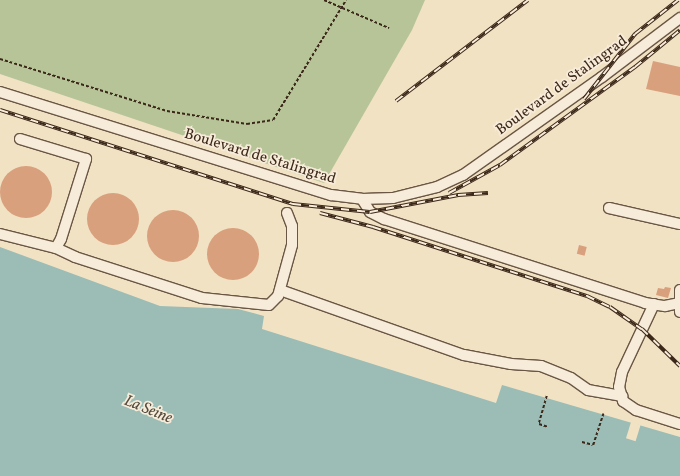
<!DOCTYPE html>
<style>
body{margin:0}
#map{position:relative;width:680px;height:476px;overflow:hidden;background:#f2e2c4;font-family:Vollkorn,serif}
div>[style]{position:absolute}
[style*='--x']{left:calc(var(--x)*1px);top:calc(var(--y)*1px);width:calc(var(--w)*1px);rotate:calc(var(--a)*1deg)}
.green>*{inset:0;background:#b6c498}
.water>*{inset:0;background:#9bbdb6}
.pier>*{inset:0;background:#f2e2c4;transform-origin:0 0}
.building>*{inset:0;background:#d9a07d;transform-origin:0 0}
.round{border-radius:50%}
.path>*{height:1.5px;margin-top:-0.75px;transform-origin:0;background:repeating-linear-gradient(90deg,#3c2819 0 3px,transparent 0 5px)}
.roads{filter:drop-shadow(1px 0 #6a5644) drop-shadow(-1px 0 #6a5644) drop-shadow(0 1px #6a5644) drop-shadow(0 -1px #6a5644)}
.minor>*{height:10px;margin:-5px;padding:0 5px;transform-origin:5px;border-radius:5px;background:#f7ecd9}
.rail>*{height:4px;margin-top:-2px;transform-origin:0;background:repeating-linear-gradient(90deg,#f7ecd9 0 8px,#3c2819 0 16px);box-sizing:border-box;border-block:1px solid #3c2819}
span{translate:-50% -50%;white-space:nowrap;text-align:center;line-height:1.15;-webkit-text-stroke:3.5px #f7ecd9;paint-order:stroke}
.street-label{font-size:15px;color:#3c2819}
.water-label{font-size:16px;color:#544d40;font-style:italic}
</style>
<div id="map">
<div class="green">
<i style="clip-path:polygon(0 0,425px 0,412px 30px,324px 183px,0 74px)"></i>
</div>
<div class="water">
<i style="clip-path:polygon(0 247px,160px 306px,238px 309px,264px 316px,262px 329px,496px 403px,502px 385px,680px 437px,680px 476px,0 476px)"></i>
</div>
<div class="pier">
<i style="left:631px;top:422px;width:10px;height:17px;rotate:17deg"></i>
</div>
<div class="building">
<i style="clip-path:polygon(653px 61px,680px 67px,680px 96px,646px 89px)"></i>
<i class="round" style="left:0;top:166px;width:52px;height:52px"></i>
<i class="round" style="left:87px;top:193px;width:52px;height:52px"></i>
<i class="round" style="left:147px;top:210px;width:52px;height:52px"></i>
<i class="round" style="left:207px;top:228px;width:52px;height:52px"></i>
<i style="left:579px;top:245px;width:8px;height:9px;rotate:14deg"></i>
<i style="clip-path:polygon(665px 287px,671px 288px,668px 298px,656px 295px,658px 288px,664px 289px)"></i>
</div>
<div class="path">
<i style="--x:324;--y:0;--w:71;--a:23.3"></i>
<i style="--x:0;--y:59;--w:175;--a:17.3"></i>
<i style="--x:167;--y:111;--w:81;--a:9.2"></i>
<i style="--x:247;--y:124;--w:26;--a:-9"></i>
<i style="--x:273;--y:120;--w:140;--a:-58.7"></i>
<i style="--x:547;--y:396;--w:29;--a:106"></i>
<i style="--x:539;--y:424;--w:9;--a:18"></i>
<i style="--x:582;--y:442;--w:11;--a:15"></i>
<i style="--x:593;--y:445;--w:33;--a:-72"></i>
</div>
<div class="roads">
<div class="minor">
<i style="--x:0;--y:92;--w:347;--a:17.3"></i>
<i style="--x:331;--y:195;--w:31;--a:7"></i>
<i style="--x:362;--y:199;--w:31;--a:-2"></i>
<i style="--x:393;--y:198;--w:45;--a:-14"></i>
<i style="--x:437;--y:187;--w:29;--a:-25"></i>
<i style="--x:463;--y:175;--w:170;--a:-35.2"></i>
<i style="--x:602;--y:77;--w:98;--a:-37.1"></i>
<i style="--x:362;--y:199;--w:15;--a:58"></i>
<i style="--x:370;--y:212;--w:16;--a:27"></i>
<i style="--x:384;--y:219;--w:274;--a:17.8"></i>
<i style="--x:645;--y:303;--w:20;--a:9"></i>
<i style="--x:665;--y:306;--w:14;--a:-12"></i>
<i style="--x:609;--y:208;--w:73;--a:12.7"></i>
<i style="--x:0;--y:234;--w:58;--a:14"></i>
<i style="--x:56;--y:248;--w:10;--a:-61"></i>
<i style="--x:61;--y:239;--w:84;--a:-72.6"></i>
<i style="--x:86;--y:159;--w:69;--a:-163.1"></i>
<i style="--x:56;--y:248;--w:21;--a:25"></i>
<i style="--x:75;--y:257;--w:133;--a:17.9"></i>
<i style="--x:202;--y:298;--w:67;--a:6"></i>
<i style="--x:269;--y:305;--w:13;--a:-45"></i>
<i style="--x:278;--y:296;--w:53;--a:-74.6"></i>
<i style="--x:292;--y:245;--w:19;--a:-90"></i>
<i style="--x:292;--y:226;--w:14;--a:-111"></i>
<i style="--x:280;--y:290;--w:195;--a:19.5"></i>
<i style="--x:464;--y:355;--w:48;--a:10.8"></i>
<i style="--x:511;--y:364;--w:30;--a:4"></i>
<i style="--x:541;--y:366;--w:32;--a:22"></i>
<i style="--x:571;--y:378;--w:21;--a:35"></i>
<i style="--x:588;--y:390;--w:35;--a:10"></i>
<i style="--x:680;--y:290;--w:22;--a:90"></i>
<i style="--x:654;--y:304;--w:75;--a:115.2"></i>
<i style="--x:622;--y:372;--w:15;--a:101"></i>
<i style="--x:619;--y:387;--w:15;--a:74"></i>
<i style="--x:623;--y:401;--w:16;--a:35"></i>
<i style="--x:636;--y:410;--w:46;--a:17.7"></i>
</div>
</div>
<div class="rail">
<i style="--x:584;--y:99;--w:83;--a:-51.9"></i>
<i style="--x:635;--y:34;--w:55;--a:-38.3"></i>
<i style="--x:396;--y:101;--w:166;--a:-37.4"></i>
<i style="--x:0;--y:110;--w:308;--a:17.8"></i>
<i style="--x:293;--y:204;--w:77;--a:5.9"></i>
<i style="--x:370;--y:212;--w:90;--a:-10.9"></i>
<i style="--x:458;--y:195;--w:30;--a:-4"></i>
<i style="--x:449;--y:193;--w:58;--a:-28.8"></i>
<i style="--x:500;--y:165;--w:167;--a:-36"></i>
<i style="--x:635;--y:67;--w:58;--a:-39.4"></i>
<i style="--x:320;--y:213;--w:55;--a:14.8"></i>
<i style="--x:373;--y:227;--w:225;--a:17.9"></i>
<i style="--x:587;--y:296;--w:25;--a:26"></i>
<i style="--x:610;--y:307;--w:39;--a:35"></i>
<i style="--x:642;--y:329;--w:53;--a:44.2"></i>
</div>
<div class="street-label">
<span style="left:562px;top:86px;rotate:-36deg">Boulevard de Stalingrad</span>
<span style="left:260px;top:157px;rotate:17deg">Boulevard de Stalingrad</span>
</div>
<div class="water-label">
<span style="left:148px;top:410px;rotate:22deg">La Seine</span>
</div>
</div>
